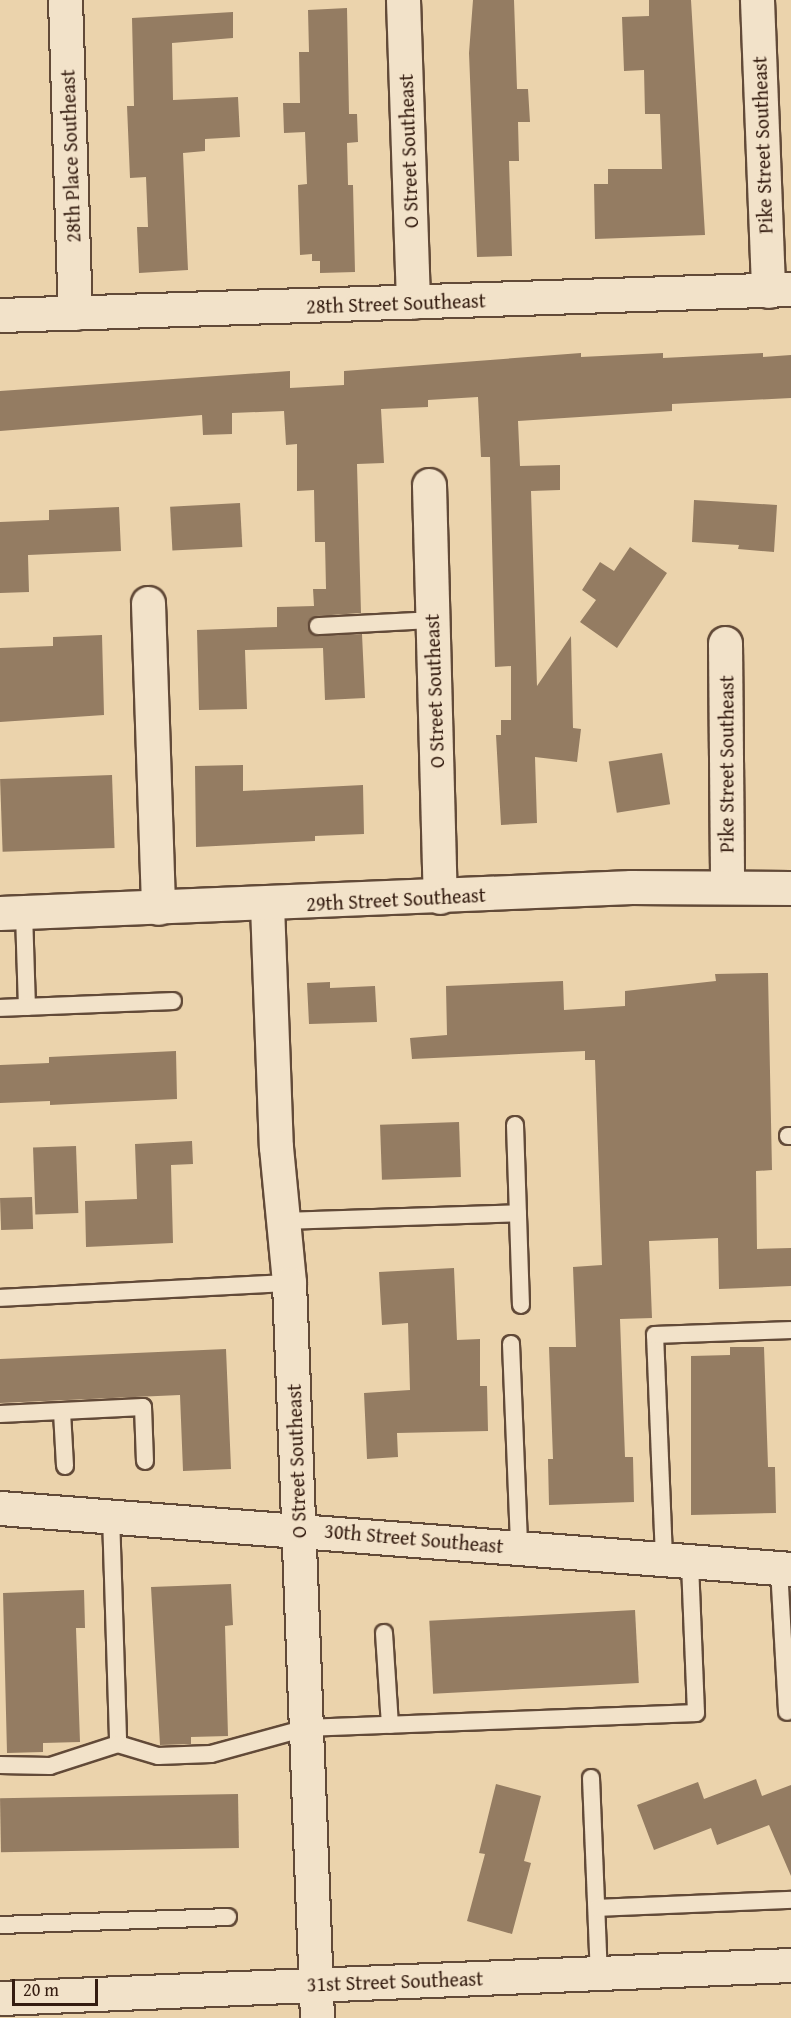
<!DOCTYPE html>
<style>
body{margin:0}
#map{position:relative;width:791px;height:2018px;overflow:hidden;background:#ebd3ac;font-family:"Gentium Book Plus",serif}
div>[style]{position:absolute}
[style*='--x']{left:calc(var(--x)*1px);top:calc(var(--y)*1px);width:calc(var(--w)*1px);rotate:calc(var(--a)*1deg)}
.building>*{inset:0;background:#947c62;transform-origin:0 0}
.roads{filter:drop-shadow(2px 0 #624a38) drop-shadow(-2px 0 #624a38) drop-shadow(0 2px #624a38) drop-shadow(0 -2px #624a38)}
.lane>*{height:16px;margin:-8px;padding:0 8px;transform-origin:8px;border-radius:8px;background:#f2e2c9}
.street>*{height:33px;margin:-16.5px;padding:0 16.5px;transform-origin:16.5px;border-radius:16.5px;background:#f2e2c9}
.secondary>*{height:33px;margin:-16.5px;padding:0 16.5px;transform-origin:16.5px;border-radius:16.5px;background:#f2e2c9}
span{translate:-50% -50%;white-space:nowrap;text-align:center;line-height:1.15;-webkit-text-stroke:6px #f2e2c9;paint-order:stroke}
.street-label{font-size:20px;color:#351d11}
.scale{position:absolute;left:12px;top:1979px;width:86px;height:27px;box-sizing:border-box;border:3px solid #351d11;border-top:0;padding-left:8px;font-size:18px;line-height:21px;white-space:nowrap;color:#351d11;-webkit-text-stroke:4px #f2e2c9;paint-order:stroke}
</style>
<div id="map">
<div class="building">
<i style="clip-path:polygon(473px 0,514px 0,517px 89px,528px 89px,530px 122px,518px 122px,519px 161px,509px 161px,512px 256px,477px 257px,469px 53px)"></i>
<i style="clip-path:polygon(649px 0,691px 0,705px 235px,595px 239px,594px 184px,608px 184px,608px 169px,662px 169px,660px 114px,645px 114px,644px 70px,624px 71px,622px 17px,649px 16px)"></i>
<i style="clip-path:polygon(347px 8px,349px 114px,357px 114px,358px 142px,347px 143px,348px 185px,353px 185px,355px 272px,320px 273px,320px 261px,312px 261px,312px 254px,300px 255px,298px 185px,307px 184px,305px 132px,284px 133px,283px 103px,300px 103px,299px 52px,309px 52px,308px 10px)"></i>
<i style="clip-path:polygon(233px 12px,233px 38px,172px 43px,173px 100px,238px 97px,240px 137px,205px 139px,205px 151px,183px 153px,188px 270px,139px 273px,137px 227px,148px 227px,146px 177px,130px 178px,127px 106px,134px 106px,132px 18px)"></i>
<i style="clip-path:polygon(581px 353px,581px 357px,663px 353px,663px 358px,763px 353px,763px 357px,791px 355px,791px 398px,672px 404px,672px 411px,518px 421px,520px 466px,560px 465px,560px 490px,531px 491px,537px 686px,571px 636px,573px 728px,581px 729px,577px 762px,535px 757px,537px 823px,501px 825px,496px 735px,501px 735px,501px 720px,511px 720px,511px 666px,495px 667px,490px 457px,481px 457px,478px 397px,428px 400px,428px 407px,381px 409px,384px 463px,357px 464px,361px 613px,317px 616px,308px 626px,318px 636px,362px 634px,365px 698px,325px 700px,323px 648px,245px 650px,247px 709px,199px 710px,197px 630px,277px 627px,277px 607px,314px 606px,313px 589px,326px 589px,325px 542px,315px 542px,314px 490px,297px 491px,297px 444px,286px 445px,284px 411px,232px 413px,232px 434px,203px 435px,202px 415px,0 431px,0 391px,290px 371px,290px 388px,344px 385px,344px 371px)"></i>
<i style="clip-path:polygon(694px 500px,777px 505px,774px 552px,738px 549px,739px 545px,692px 542px)"></i>
<i style="left:240px;top:503px;width:44px;height:70px;rotate:87deg"></i>
<i style="clip-path:polygon(119px 507px,121px 551px,28px 555px,29px 592px,0 593px,0 522px,49px 520px,49px 510px)"></i>
<i style="clip-path:polygon(630px 547px,667px 573px,617px 648px,580px 622px,596px 600px,582px 590px,600px 562px,614px 571px)"></i>
<i style="clip-path:polygon(102px 635px,104px 715px,0 722px,0 648px,53px 646px,53px 637px)"></i>
<i style="left:662px;top:753px;width:52px;height:54px;rotate:81deg"></i>
<i style="clip-path:polygon(243px 765px,243px 791px,363px 785px,364px 834px,315px 836px,315px 841px,196px 847px,195px 766px)"></i>
<i style="left:112px;top:775px;width:73px;height:112px;rotate:88deg"></i>
<i style="clip-path:polygon(768px 973px,772px 1170px,756px 1171px,757px 1249px,791px 1248px,791px 1286px,719px 1289px,718px 1238px,649px 1241px,652px 1318px,620px 1319px,625px 1457px,633px 1457px,634px 1502px,549px 1505px,548px 1459px,553px 1459px,549px 1347px,576px 1347px,573px 1267px,602px 1265px,595px 1060px,585px 1060px,585px 1051px,412px 1059px,410px 1038px,447px 1035px,446px 986px,563px 981px,564px 1010px,625px 1006px,625px 991px,716px 981px,715px 974px)"></i>
<i style="clip-path:polygon(330px 982px,330px 988px,375px 986px,377px 1022px,309px 1024px,307px 983px)"></i>
<i style="clip-path:polygon(176px 1051px,177px 1099px,50px 1105px,50px 1101px,0 1103px,0 1065px,49px 1063px,49px 1057px)"></i>
<i style="left:459px;top:1122px;width:55px;height:79px;rotate:88deg"></i>
<i style="clip-path:polygon(192px 1141px,193px 1164px,171px 1165px,173px 1243px,86px 1247px,85px 1201px,137px 1199px,135px 1144px)"></i>
<i style="left:76px;top:1146px;width:67px;height:43px;rotate:88deg"></i>
<i style="left:32px;top:1197px;width:32px;height:32px;rotate:88deg"></i>
<i style="clip-path:polygon(454px 1268px,457px 1340px,480px 1339px,480px 1386px,487px 1386px,488px 1431px,397px 1433px,398px 1457px,367px 1459px,364px 1393px,410px 1390px,408px 1323px,382px 1325px,379px 1272px)"></i>
<i style="clip-path:polygon(730px 1347px,764px 1347px,768px 1467px,775px 1467px,776px 1513px,691px 1515px,691px 1356px,730px 1355px)"></i>
<i style="clip-path:polygon(226px 1349px,231px 1469px,183px 1471px,180px 1395px,0 1403px,0 1359px)"></i>
<i style="clip-path:polygon(231px 1584px,233px 1625px,225px 1626px,228px 1736px,191px 1737px,191px 1744px,160px 1745px,151px 1587px)"></i>
<i style="clip-path:polygon(84px 1590px,85px 1628px,76px 1628px,80px 1742px,43px 1743px,43px 1752px,7px 1753px,3px 1593px)"></i>
<i style="left:635px;top:1610px;width:73px;height:206px;rotate:87deg"></i>
<i style="clip-path:polygon(756px 1779px,762px 1796px,791px 1785px,791px 1876px,769px 1825px,717px 1845px,711px 1828px,654px 1850px,637px 1805px,698px 1782px,704px 1799px)"></i>
<i style="clip-path:polygon(496px 1784px,541px 1796px,524px 1861px,531px 1863px,512px 1934px,467px 1921px,485px 1854px,479px 1853px)"></i>
<i style="left:238px;top:1794px;width:54px;height:238px;rotate:89deg"></i>
</div>
<div class="roads">
<div class="lane">
<i style="--x:318;--y:626;--w:114;--a:-3"></i>
<i style="--x:24;--y:913;--w:94;--a:88.2"></i>
<i style="--x:0;--y:1008;--w:173;--a:-2.3"></i>
<i style="--x:515;--y:1125;--w:180;--a:88.1"></i>
<i style="--x:788;--y:1136;--w:3;--a:0"></i>
<i style="--x:283;--y:1221;--w:235;--a:-1.9"></i>
<i style="--x:0;--y:1298;--w:289;--a:-3"></i>
<i style="--x:511;--y:1344;--w:202;--a:87.7"></i>
<i style="--x:62;--y:1412;--w:54;--a:86.8"></i>
<i style="--x:0;--y:1414;--w:143;--a:-2.8"></i>
<i style="--x:143;--y:1407;--w:54;--a:87.9"></i>
<i style="--x:111;--y:1515;--w:229;--a:88.2"></i>
<i style="--x:664;--y:1558;--w:223;--a:-92.3"></i>
<i style="--x:655;--y:1335;--w:136;--a:-2.1"></i>
<i style="--x:779;--y:1568;--w:144;--a:86.8"></i>
<i style="--x:384;--y:1633;--w:92;--a:86.3"></i>
<i style="--x:0;--y:1765;--w:50;--a:1.1"></i>
<i style="--x:50;--y:1766;--w:71;--a:-17.9"></i>
<i style="--x:118;--y:1744;--w:42;--a:16.7"></i>
<i style="--x:158;--y:1756;--w:53;--a:-2.2"></i>
<i style="--x:211;--y:1754;--w:98;--a:-15.3"></i>
<i style="--x:306;--y:1728;--w:390;--a:-2.2"></i>
<i style="--x:696;--y:1713;--w:152;--a:-92.3"></i>
<i style="--x:591;--y:1778;--w:195;--a:87.7"></i>
<i style="--x:597;--y:1908;--w:194;--a:-2.4"></i>
<i style="--x:0;--y:1925;--w:228;--a:-2"></i>
</div>
<div class="street">
<i style="--x:65;--y:0;--w:313;--a:88.2"></i>
<i style="--x:403;--y:0;--w:302;--a:88.1"></i>
<i style="--x:757;--y:0;--w:291;--a:87.8"></i>
<i style="--x:0;--y:315;--w:791;--a:-1.88"></i>
<i style="--x:429;--y:485;--w:412;--a:88.5"></i>
<i style="--x:148;--y:603;--w:305;--a:88.1"></i>
<i style="--x:725;--y:643;--w:242;--a:89.5"></i>
<i style="--x:267;--y:905;--w:242;--a:87.9"></i>
<i style="--x:276;--y:1147;--w:137;--a:84.5"></i>
<i style="--x:289;--y:1283;--w:736;--a:87.82"></i>
<i style="--x:0;--y:1508;--w:793;--a:4.41"></i>
<i style="--x:0;--y:1998;--w:792;--a:-2.39"></i>
</div>
<div class="secondary">
<i style="--x:0;--y:913;--w:632;--a:-2.36"></i>
<i style="--x:631;--y:887;--w:160;--a:0.4"></i>
</div>
</div>
<div class="street-label">
<span style="left:762px;top:145px;rotate:-92deg">Pike Street Southeast</span>
<span style="left:408px;top:151px;rotate:-92deg">O Street Southeast</span>
<span style="left:70px;top:156px;rotate:-92deg">28th Place Southeast</span>
<span style="left:396px;top:303px;rotate:-2deg">28th Street Southeast</span>
<span style="left:434px;top:691px;rotate:-92deg">O Street Southeast</span>
<span style="left:726px;top:764px;rotate:-90deg">Pike Street Southeast</span>
<span style="left:396px;top:899px;rotate:-3deg">29th Street Southeast</span>
<span style="left:296px;top:1461px;rotate:-92deg">O Street Southeast</span>
<span style="left:414px;top:1538px;rotate:5deg">30th Street Southeast</span>
<span style="left:395px;top:1981px;rotate:-2deg">31st Street Southeast</span>
</div>
<div class="scale">20 m</div>
</div>
